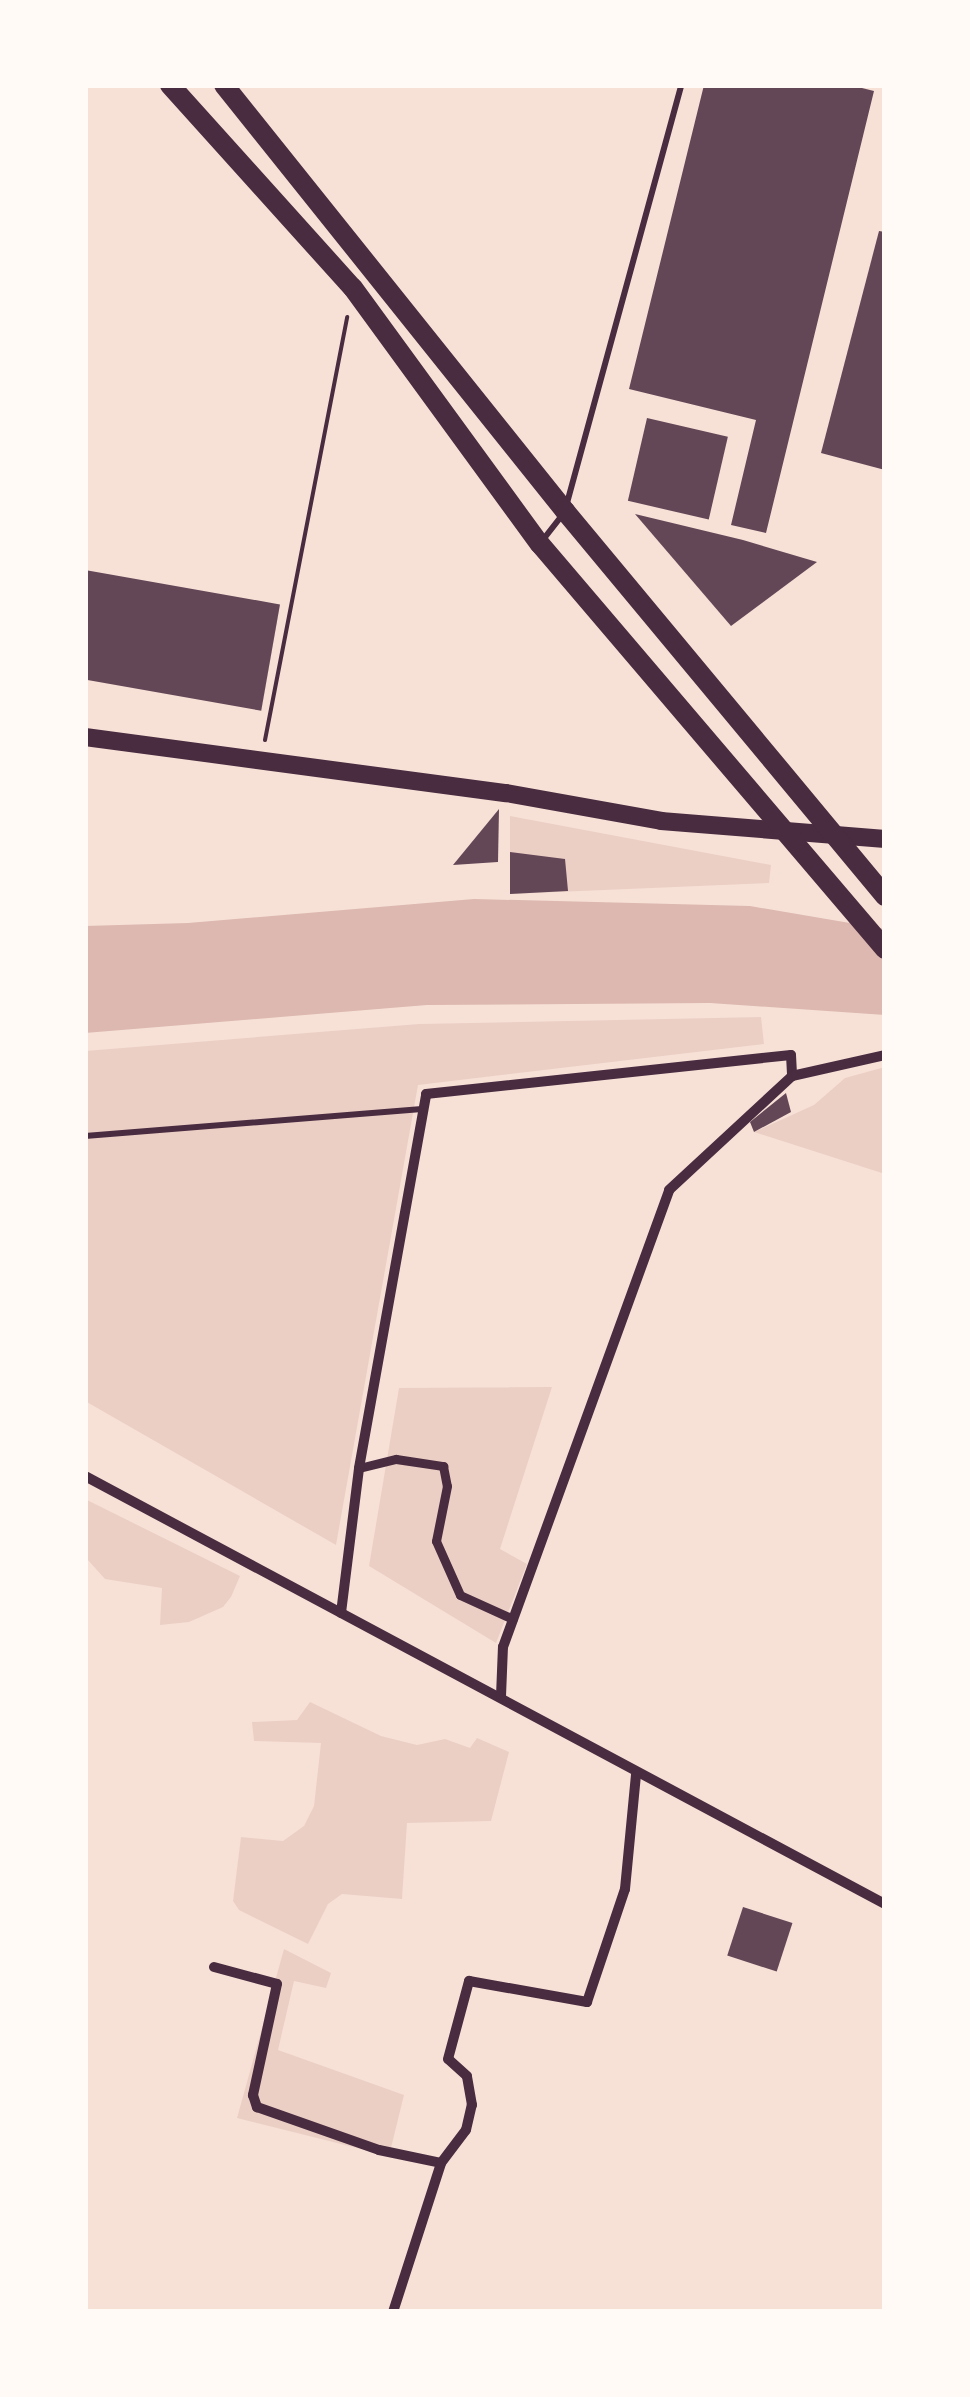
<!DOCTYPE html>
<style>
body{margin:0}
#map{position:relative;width:970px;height:2397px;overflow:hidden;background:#f7e1d7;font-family:Figtree,sans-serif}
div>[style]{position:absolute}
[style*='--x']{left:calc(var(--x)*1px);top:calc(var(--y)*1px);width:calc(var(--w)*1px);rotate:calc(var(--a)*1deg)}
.green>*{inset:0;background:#ebcfc5}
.water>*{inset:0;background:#dcb8b0}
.building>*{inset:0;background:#644757;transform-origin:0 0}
.path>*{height:4px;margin:-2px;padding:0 2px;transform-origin:2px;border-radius:2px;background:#4a2c40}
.service>*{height:6px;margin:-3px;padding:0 3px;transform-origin:3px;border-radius:3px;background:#4a2c40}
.pedestrian>*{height:9px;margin:-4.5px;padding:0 4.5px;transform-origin:4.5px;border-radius:4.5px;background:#4a2c40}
.minor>*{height:10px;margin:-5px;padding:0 5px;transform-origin:5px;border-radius:5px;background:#4a2c40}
.tertiary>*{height:18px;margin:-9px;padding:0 9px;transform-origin:9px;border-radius:9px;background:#4a2c40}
.primary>*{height:20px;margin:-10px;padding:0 10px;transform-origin:10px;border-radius:10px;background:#4a2c40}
span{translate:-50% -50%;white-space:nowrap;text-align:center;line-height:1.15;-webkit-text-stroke:10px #fffaf5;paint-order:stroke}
.frame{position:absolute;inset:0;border:88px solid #fffaf5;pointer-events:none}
</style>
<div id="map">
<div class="green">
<i style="clip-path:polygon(510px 816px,771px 865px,769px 883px,510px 894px)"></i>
<i style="clip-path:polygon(761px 1017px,764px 1044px,418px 1085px,336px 1545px,85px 1401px,85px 1051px,419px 1024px)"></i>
<i style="clip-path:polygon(885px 1067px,885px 1174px,754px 1132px,814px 1105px,845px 1078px)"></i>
<i style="clip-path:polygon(552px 1387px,500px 1549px,527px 1564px,496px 1643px,369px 1566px,399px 1388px)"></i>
<i style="clip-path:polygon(85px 1499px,240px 1576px,231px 1597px,223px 1607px,189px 1622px,160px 1625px,162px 1588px,105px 1579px,87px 1559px)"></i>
<i style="clip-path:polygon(310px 1702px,381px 1736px,417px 1745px,445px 1739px,470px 1748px,477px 1738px,509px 1752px,491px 1821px,407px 1823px,402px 1899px,342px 1894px,328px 1904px,308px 1944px,239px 1910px,233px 1901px,241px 1837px,283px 1841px,304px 1826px,314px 1806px,321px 1743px,254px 1741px,252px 1722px,297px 1720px)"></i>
<i style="clip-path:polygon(284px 1949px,331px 1973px,326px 1988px,294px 1981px,278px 2050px,404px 2095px,389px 2156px,237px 2118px)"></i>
</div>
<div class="water">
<i style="clip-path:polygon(474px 899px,750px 906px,885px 929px,885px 1015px,710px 1003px,427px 1005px,85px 1033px,85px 926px,188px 923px)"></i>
</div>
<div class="building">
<i style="clip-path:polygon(704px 85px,850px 85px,874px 91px,766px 533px,731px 525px,756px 420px,629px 389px)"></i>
<i style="clip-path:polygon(879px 231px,885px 232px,885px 470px,821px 453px)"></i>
<i style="left:647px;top:418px;width:83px;height:85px;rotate:13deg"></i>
<i style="clip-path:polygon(635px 514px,743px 540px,817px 562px,731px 626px)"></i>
<i style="left:85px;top:570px;width:198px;height:108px;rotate:10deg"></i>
<i style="clip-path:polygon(499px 809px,498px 862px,453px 865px)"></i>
<i style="clip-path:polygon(510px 852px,565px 859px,568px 891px,510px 894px)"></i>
<i style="clip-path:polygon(786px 1093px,791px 1112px,754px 1132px,750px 1122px)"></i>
<i style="left:743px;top:1907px;width:52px;height:51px;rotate:18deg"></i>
</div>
<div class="path">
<i style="--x:265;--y:740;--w:431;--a:-79"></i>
</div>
<div class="service">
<i style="--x:567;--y:503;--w:433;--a:-74.7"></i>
<i style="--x:542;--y:541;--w:33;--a:-52"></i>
<i style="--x:85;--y:1136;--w:338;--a:-4.6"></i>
</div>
<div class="pedestrian">
<i style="--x:359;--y:1468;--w:38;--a:-14"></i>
<i style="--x:396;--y:1459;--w:48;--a:8.5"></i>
<i style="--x:443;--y:1466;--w:20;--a:79"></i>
<i style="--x:447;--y:1486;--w:56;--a:101.3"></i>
<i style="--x:436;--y:1541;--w:59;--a:66"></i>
<i style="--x:460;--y:1595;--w:58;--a:24.4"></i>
</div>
<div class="minor">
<i style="--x:85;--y:1476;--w:907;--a:28.15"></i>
<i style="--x:341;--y:1613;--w:146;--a:-82.9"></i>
<i style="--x:359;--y:1468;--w:380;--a:-79.8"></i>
<i style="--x:426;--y:1094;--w:367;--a:-6.1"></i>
<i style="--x:791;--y:1055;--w:21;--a:87"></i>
<i style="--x:501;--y:1696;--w:49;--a:-87.7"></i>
<i style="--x:503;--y:1647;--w:486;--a:-70"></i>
<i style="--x:669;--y:1190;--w:168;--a:-42.8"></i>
<i style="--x:792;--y:1076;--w:95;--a:-12.7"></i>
<i style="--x:214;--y:1967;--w:65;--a:15.1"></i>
<i style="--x:277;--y:1984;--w:114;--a:102.2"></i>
<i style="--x:253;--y:2095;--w:13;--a:72"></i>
<i style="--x:257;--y:2107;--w:129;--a:19.4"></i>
<i style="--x:379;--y:2150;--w:63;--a:11.8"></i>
<i style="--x:393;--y:2312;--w:157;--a:-72.1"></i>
<i style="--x:441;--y:2163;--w:41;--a:-52.9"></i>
<i style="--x:466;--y:2130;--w:26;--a:-77"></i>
<i style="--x:472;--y:2105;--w:29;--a:-100"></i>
<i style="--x:467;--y:2076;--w:25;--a:-138"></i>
<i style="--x:448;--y:2059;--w:81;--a:-74.9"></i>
<i style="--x:469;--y:1981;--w:120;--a:10.1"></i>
<i style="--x:587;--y:2002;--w:119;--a:-71.4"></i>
<i style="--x:625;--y:1889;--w:116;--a:-84.5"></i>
</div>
<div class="tertiary">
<i style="--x:85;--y:737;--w:425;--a:7.6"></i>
<i style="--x:506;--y:793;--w:158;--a:10.2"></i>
<i style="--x:661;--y:821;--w:225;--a:4.6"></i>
</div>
<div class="primary">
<i style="--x:170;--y:85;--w:273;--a:48"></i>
<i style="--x:353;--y:288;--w:317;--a:53.9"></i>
<i style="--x:540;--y:544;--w:532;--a:49.57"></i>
<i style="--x:224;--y:85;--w:546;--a:51.32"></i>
<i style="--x:565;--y:511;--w:501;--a:50.27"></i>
</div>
<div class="frame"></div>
</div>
